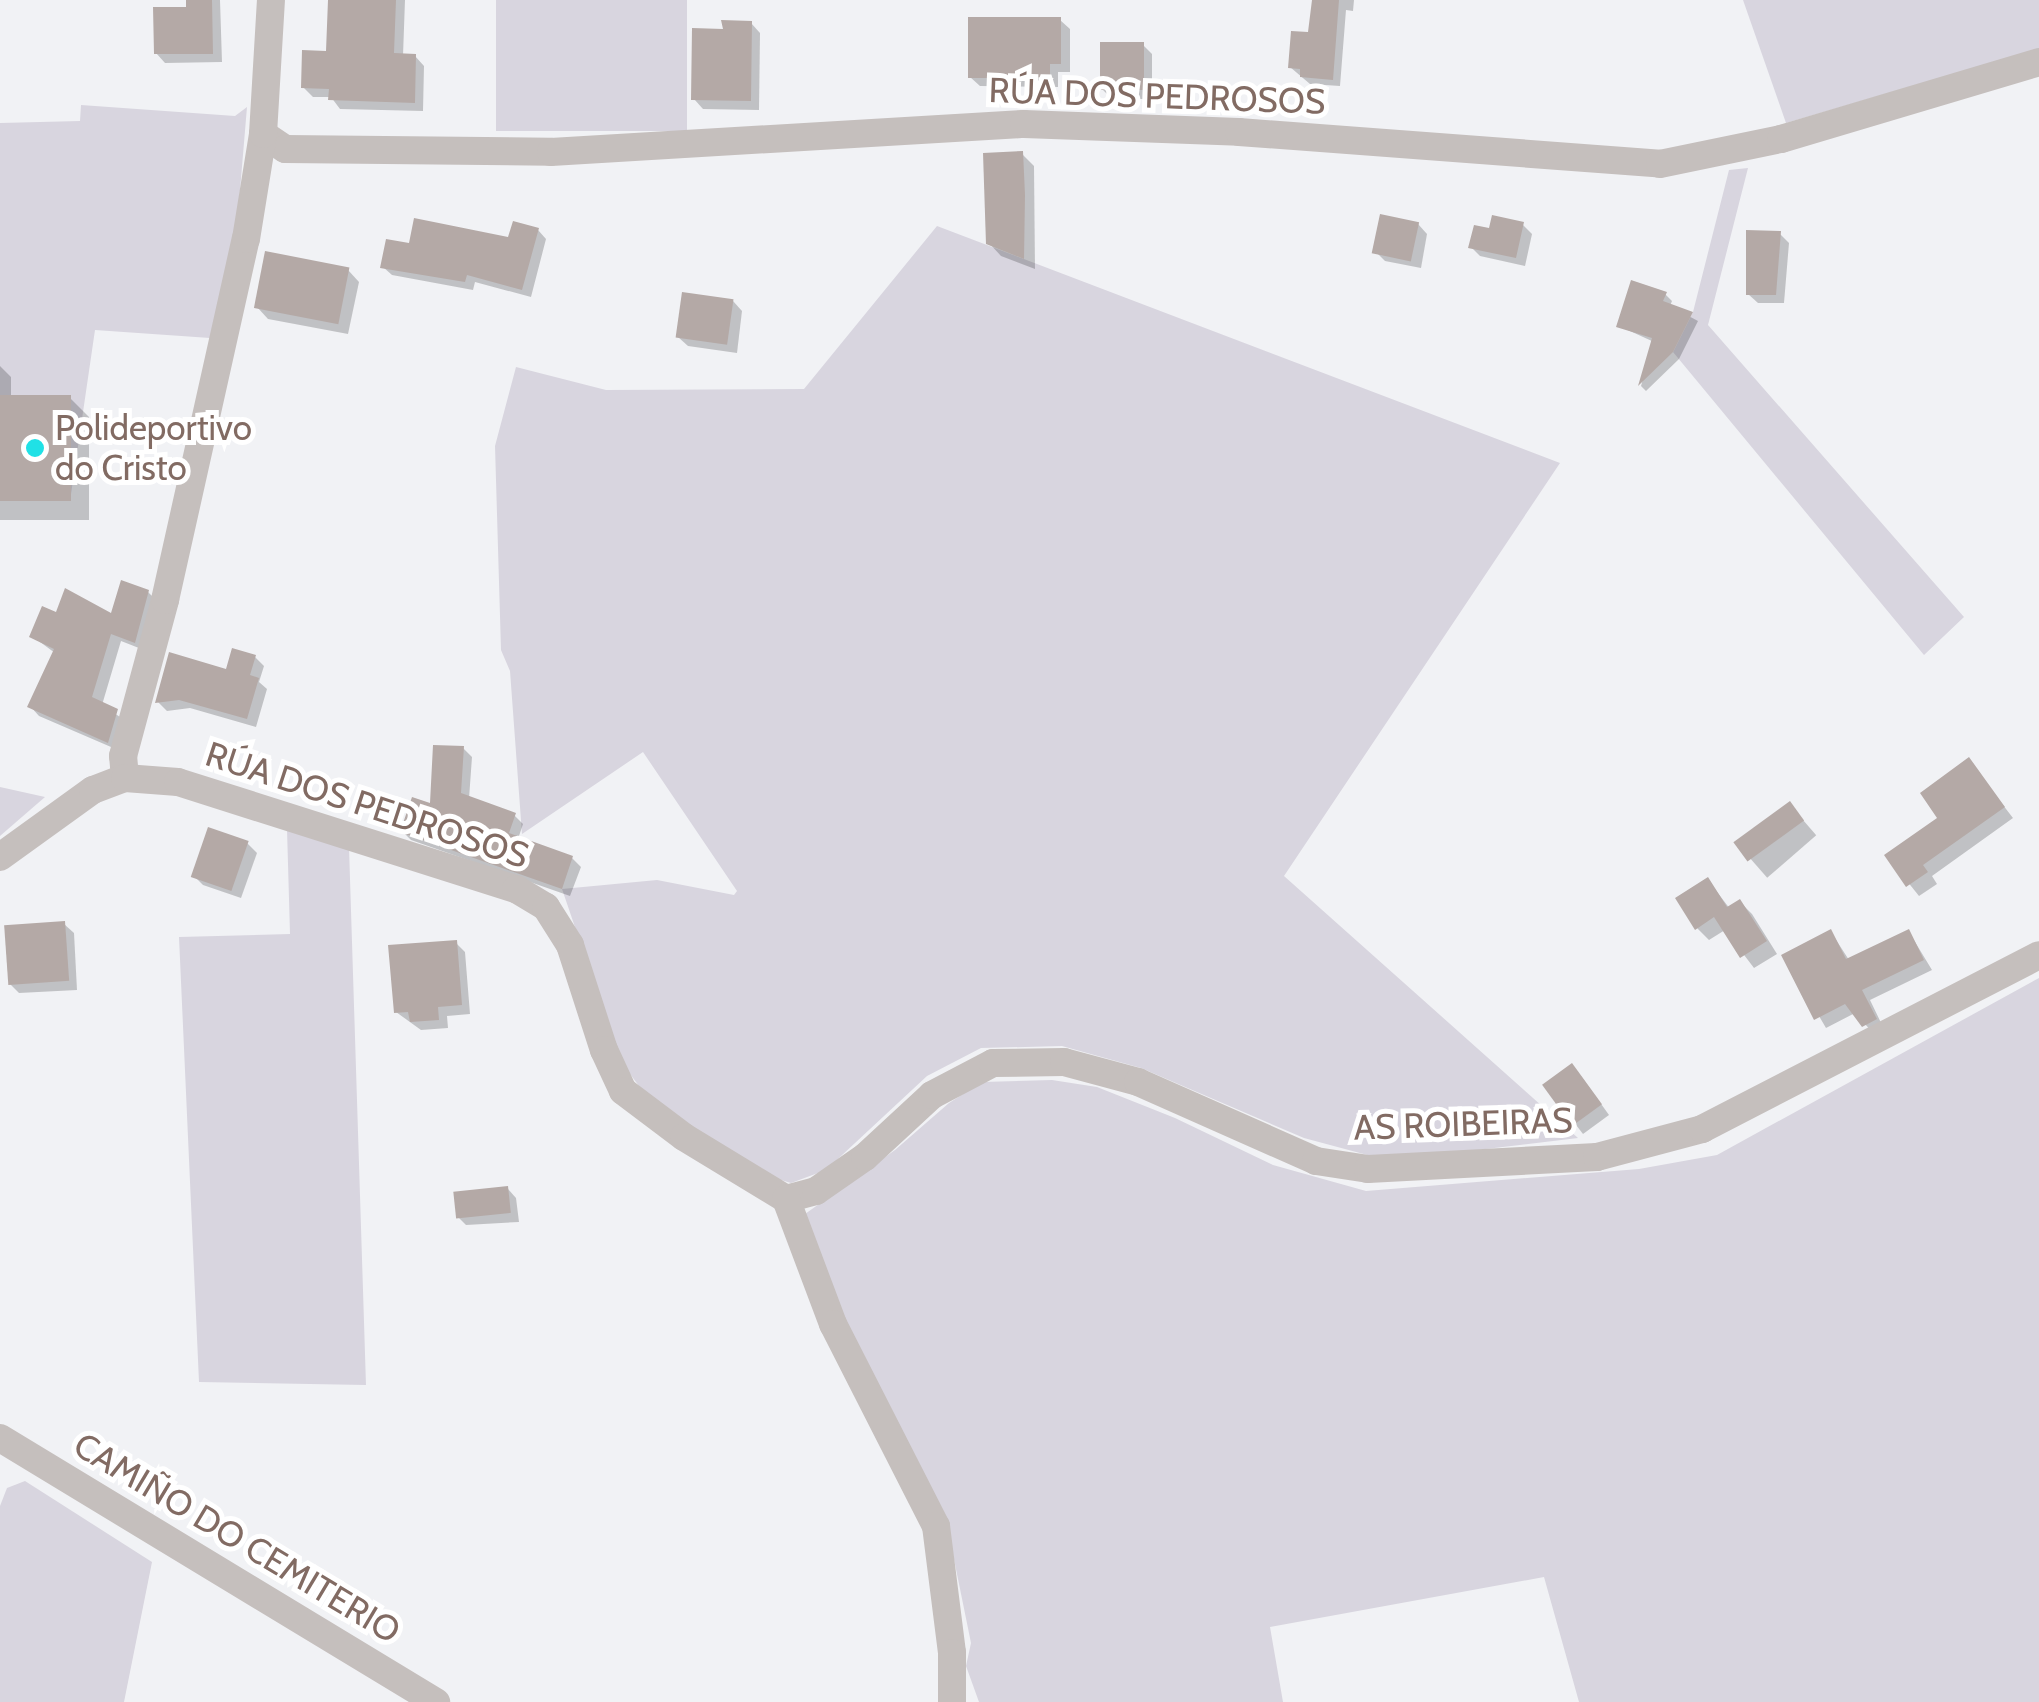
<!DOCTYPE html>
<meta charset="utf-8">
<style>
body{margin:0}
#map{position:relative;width:2039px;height:1702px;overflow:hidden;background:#f1f2f5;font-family:Cabin,sans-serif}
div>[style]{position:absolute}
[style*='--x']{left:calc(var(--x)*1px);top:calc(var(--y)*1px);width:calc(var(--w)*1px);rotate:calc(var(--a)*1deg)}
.green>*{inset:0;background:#d8d5df;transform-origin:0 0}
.shadow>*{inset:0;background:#0003;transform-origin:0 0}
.building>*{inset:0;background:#b4a9a6;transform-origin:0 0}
.street>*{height:28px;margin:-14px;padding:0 14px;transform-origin:14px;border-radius:14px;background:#c5bfbd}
.dots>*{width:28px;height:28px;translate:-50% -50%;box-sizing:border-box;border:5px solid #fff;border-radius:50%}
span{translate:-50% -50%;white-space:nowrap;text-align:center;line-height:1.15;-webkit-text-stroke:10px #fff;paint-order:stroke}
.street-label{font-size:35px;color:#826b63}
.poi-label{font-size:35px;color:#826b63}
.left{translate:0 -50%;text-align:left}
</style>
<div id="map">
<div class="green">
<i style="left:496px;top:0;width:191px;height:131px"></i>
<i style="clip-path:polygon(1743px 0,2039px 0,2039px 49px,1786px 123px)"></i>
<i style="clip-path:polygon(81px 105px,235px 116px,247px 107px,236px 238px,210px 338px,95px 330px,70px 501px,71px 396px,0 395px,0 123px,80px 121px)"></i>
<i style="clip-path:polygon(1748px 168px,1708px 325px,1964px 617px,1924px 655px,1673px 352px,1693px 312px,1729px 170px)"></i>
<i style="clip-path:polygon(937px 226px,1560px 463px,1284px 876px,1578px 1138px,1427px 1156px,1371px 1156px,1304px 1138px,1141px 1068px,1062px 1046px,981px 1048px,927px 1076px,826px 1170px,791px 1183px,758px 1173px,645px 1094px,621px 1062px,562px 889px,657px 880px,734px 895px,737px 891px,643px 752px,522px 834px,510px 671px,501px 650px,495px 446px,516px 367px,606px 390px,804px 389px)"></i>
<i style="clip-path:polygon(0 787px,45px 797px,0 836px)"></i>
<i style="clip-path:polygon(287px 829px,349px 847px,366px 1385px,199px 1382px,179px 937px,290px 934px)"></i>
<i style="clip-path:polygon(2039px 978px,2039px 1702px,1579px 1702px,1544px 1577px,1270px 1627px,1283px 1702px,979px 1702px,966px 1666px,971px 1643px,945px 1515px,829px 1295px,805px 1214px,895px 1150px,949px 1103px,982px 1082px,1052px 1080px,1097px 1087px,1175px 1118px,1273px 1165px,1366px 1191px,1639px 1169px,1717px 1155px)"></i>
<i style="clip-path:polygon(25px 1481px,152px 1562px,124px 1702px,0 1702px,0 1506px,7px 1488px)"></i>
</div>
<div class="shadow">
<i style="clip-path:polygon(188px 0,220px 0,222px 62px,165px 63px,156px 53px,188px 9px)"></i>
<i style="clip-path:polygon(331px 0,405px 0,403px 56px,415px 56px,424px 66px,423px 111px,340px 109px,331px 97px,313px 97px,303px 87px,329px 54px)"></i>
<i style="clip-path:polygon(1314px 0,1354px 0,1353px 11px,1346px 10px,1340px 86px,1310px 84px,1290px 67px,1310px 35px)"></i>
<i style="clip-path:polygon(1060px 20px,1070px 29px,1070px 72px,1058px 72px,1058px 87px,980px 86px,970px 77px)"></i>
<i style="clip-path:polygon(751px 23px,760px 33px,759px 110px,703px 109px,694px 99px,726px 31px)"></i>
<i style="clip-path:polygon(1143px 45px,1152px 54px,1152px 99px,1112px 99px,1103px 90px)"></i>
<i style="clip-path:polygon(1022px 154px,1034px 166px,1035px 269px,1001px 256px,989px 243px)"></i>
<i style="clip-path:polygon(1418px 224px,1427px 234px,1421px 268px,1385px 261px,1376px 252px)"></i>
<i style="clip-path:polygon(1523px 225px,1532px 234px,1525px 266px,1480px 256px,1471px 247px,1491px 231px)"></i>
<i style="clip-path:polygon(538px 230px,546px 239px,531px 297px,475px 282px,473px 290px,392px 275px,383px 267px,410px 246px,510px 240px)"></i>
<i style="clip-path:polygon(1780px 234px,1789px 243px,1784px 303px,1758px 303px,1748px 294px)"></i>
<i style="clip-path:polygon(348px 270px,359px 282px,348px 334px,268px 319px,257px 307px)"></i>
<i style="clip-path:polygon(1665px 294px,1672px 301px,1670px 306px,1698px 321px,1679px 359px,1646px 391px,1641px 386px,1654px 342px,1619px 326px)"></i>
<i style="clip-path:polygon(733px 301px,742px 311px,737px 353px,688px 346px,678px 337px)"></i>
<i style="clip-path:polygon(0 366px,11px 377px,11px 398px,70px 398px,89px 417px,89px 520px,0 520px)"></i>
<i style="clip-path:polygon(148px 592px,157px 601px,144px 650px,121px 641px,102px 705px,126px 721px,118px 750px,39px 716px,30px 706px,55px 653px,32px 636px,57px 616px,113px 617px)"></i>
<i style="clip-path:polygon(255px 657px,264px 666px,259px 682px,267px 689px,256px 727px,190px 708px,167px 711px,158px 702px)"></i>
<i style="clip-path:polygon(463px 748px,472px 757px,469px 799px,514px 815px,523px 824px,518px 839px,572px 858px,581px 867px,570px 896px,411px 840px,403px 832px,432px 806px)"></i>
<i style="clip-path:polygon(1969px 761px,2013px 818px,1932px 876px,1937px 884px,1919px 896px,1887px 856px,1940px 818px)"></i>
<i style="left:1790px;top:805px;width:40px;height:65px;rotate:49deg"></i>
<i style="clip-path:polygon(247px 843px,257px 853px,241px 898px,203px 885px,194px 876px)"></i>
<i style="clip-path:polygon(1708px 880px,1730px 909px,1740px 902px,1752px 914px,1777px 954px,1754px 968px,1725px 930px,1709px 940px,1697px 928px)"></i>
<i style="clip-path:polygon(64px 924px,74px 933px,77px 990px,19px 993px,10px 984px)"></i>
<i style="clip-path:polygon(1831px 932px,1849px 960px,1909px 932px,1932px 970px,1870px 1000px,1884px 1029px,1874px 1034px,1855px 1013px,1826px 1028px,1784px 956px)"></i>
<i style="clip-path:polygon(456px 943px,465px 952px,470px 1014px,447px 1016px,448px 1028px,421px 1030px,396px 1012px)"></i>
<i style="clip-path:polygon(1581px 1076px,1609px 1115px,1583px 1134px,1546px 1086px)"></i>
<i style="clip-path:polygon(507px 1188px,516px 1198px,519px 1222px,466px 1225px,457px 1216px)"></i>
</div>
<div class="building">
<i style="clip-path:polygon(186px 0,212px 0,213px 54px,154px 54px,153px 7px,186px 7px)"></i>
<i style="clip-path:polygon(328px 0,396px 0,394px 53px,416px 54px,415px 103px,328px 100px,329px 89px,301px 88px,302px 50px,326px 51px)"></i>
<i style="clip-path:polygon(1312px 0,1339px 0,1333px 80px,1300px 77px,1300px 69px,1288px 68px,1291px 31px,1308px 32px)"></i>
<i style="clip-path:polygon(968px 17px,1061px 17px,1061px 64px,1050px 64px,1050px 78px,968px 78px)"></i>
<i style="clip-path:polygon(721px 20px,752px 21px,751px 101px,691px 100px,692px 28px,723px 29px)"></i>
<i style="left:1144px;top:42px;width:48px;height:44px;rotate:90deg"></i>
<i style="clip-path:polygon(1023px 151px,1025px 195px,1024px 259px,986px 244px,983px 153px)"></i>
<i style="left:1380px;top:214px;width:40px;height:40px;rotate:12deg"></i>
<i style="clip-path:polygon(1492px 215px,1524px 222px,1516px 258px,1468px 248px,1474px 225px,1489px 228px)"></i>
<i style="clip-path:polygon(414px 218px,508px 237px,513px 221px,539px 228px,522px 290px,467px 275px,465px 282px,380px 268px,386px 239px,409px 243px)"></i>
<i style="clip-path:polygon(1746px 230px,1781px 231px,1776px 295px,1746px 295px)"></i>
<i style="left:265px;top:251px;width:86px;height:58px;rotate:11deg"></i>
<i style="clip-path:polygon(1631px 280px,1667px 292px,1663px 301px,1693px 312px,1673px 352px,1638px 386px,1652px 338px,1616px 327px)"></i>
<i style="left:682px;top:292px;width:52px;height:46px;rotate:8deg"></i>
<i style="left:0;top:395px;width:71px;height:106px"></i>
<i style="clip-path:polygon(121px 580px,149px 590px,135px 643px,111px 634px,92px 697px,118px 709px,108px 743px,27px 707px,54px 649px,29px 637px,42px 606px,56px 612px,65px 588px,111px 613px)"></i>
<i style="clip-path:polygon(232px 648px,256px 655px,250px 675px,259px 678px,247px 719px,179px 700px,155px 703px,169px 652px,226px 669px)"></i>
<i style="clip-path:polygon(433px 745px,464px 746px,461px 793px,516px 813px,509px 833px,573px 856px,562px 889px,400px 832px,412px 797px,430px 803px)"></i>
<i style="clip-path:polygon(1969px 757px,2005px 807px,1923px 865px,1928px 872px,1906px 887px,1884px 855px,1937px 818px,1920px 793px)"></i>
<i style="left:1790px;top:801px;width:24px;height:70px;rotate:54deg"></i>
<i style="left:208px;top:827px;width:43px;height:53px;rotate:19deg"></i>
<i style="clip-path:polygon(1708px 877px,1727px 907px,1740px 899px,1767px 941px,1740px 958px,1714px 917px,1695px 930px,1675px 898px)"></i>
<i style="left:65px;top:921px;width:60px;height:61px;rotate:86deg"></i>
<i style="clip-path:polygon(1831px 929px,1846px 959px,1909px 929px,1924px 960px,1862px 990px,1877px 1019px,1862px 1027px,1845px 1004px,1814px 1020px,1781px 955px)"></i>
<i style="clip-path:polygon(457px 940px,462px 1005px,438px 1007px,439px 1020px,410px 1022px,408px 1012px,394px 1013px,388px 945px)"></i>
<i style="left:1572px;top:1063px;width:51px;height:37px;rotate:54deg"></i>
<i style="left:508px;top:1186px;width:27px;height:55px;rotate:84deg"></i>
</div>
<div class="street">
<i style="--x:263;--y:134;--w:27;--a:34"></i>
<i style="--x:285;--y:149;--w:266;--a:0.6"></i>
<i style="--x:551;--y:152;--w:474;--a:-3.4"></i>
<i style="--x:1024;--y:124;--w:215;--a:2.1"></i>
<i style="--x:1239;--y:132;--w:422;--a:4.3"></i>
<i style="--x:1660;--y:164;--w:124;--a:-11.7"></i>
<i style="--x:1781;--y:139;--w:269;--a:-16.6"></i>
<i style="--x:125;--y:778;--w:22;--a:-95"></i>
<i style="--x:123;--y:756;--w:162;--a:-74.9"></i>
<i style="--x:165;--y:600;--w:370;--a:-77.4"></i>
<i style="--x:246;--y:239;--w:106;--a:-80.8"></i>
<i style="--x:263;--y:134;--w:134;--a:-86.6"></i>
<i style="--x:0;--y:857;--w:115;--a:-35.8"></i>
<i style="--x:93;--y:790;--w:34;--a:-21"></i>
<i style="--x:125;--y:778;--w:53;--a:4.3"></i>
<i style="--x:178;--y:782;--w:355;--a:17.6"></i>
<i style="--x:516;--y:889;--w:35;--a:31"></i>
<i style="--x:546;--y:907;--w:45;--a:57.7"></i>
<i style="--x:570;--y:945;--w:110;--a:72.1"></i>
<i style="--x:604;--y:1050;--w:45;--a:65.1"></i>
<i style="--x:623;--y:1091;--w:76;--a:37"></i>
<i style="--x:684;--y:1137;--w:119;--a:31.3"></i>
<i style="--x:786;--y:1199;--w:31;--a:-15"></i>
<i style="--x:816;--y:1191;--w:60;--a:-34.8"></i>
<i style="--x:865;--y:1157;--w:91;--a:-42.8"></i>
<i style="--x:932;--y:1095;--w:69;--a:-27.7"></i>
<i style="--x:993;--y:1063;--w:71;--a:-0.8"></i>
<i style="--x:1064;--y:1062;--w:77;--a:15.1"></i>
<i style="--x:1138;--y:1082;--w:195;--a:23.9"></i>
<i style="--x:1316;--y:1161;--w:53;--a:8.7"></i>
<i style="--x:1368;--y:1169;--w:229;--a:-3"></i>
<i style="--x:1597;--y:1157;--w:109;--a:-14.9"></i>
<i style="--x:1702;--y:1129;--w:379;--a:-27.3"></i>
<i style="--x:786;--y:1199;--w:134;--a:69.4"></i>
<i style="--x:833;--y:1324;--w:227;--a:63"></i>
<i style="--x:936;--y:1526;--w:128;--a:82.8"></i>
<i style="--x:952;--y:1653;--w:49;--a:90"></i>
<i style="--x:0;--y:1438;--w:510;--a:31.2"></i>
</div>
<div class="dots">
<i style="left:35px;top:448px;background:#20e1e6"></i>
</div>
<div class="street-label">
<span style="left:1157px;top:96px;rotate:2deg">RÚA DOS PEDROSOS</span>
<span style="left:367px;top:805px;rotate:18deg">RÚA DOS PEDROSOS</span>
<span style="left:1463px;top:1124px;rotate:-2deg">AS ROIBEIRAS</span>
<span style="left:237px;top:1538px;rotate:31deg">CAMIÑO DO CEMITERIO</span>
</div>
<div class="poi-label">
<span class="left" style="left:55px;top:448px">Polideportivo<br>do Cristo</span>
</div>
</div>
